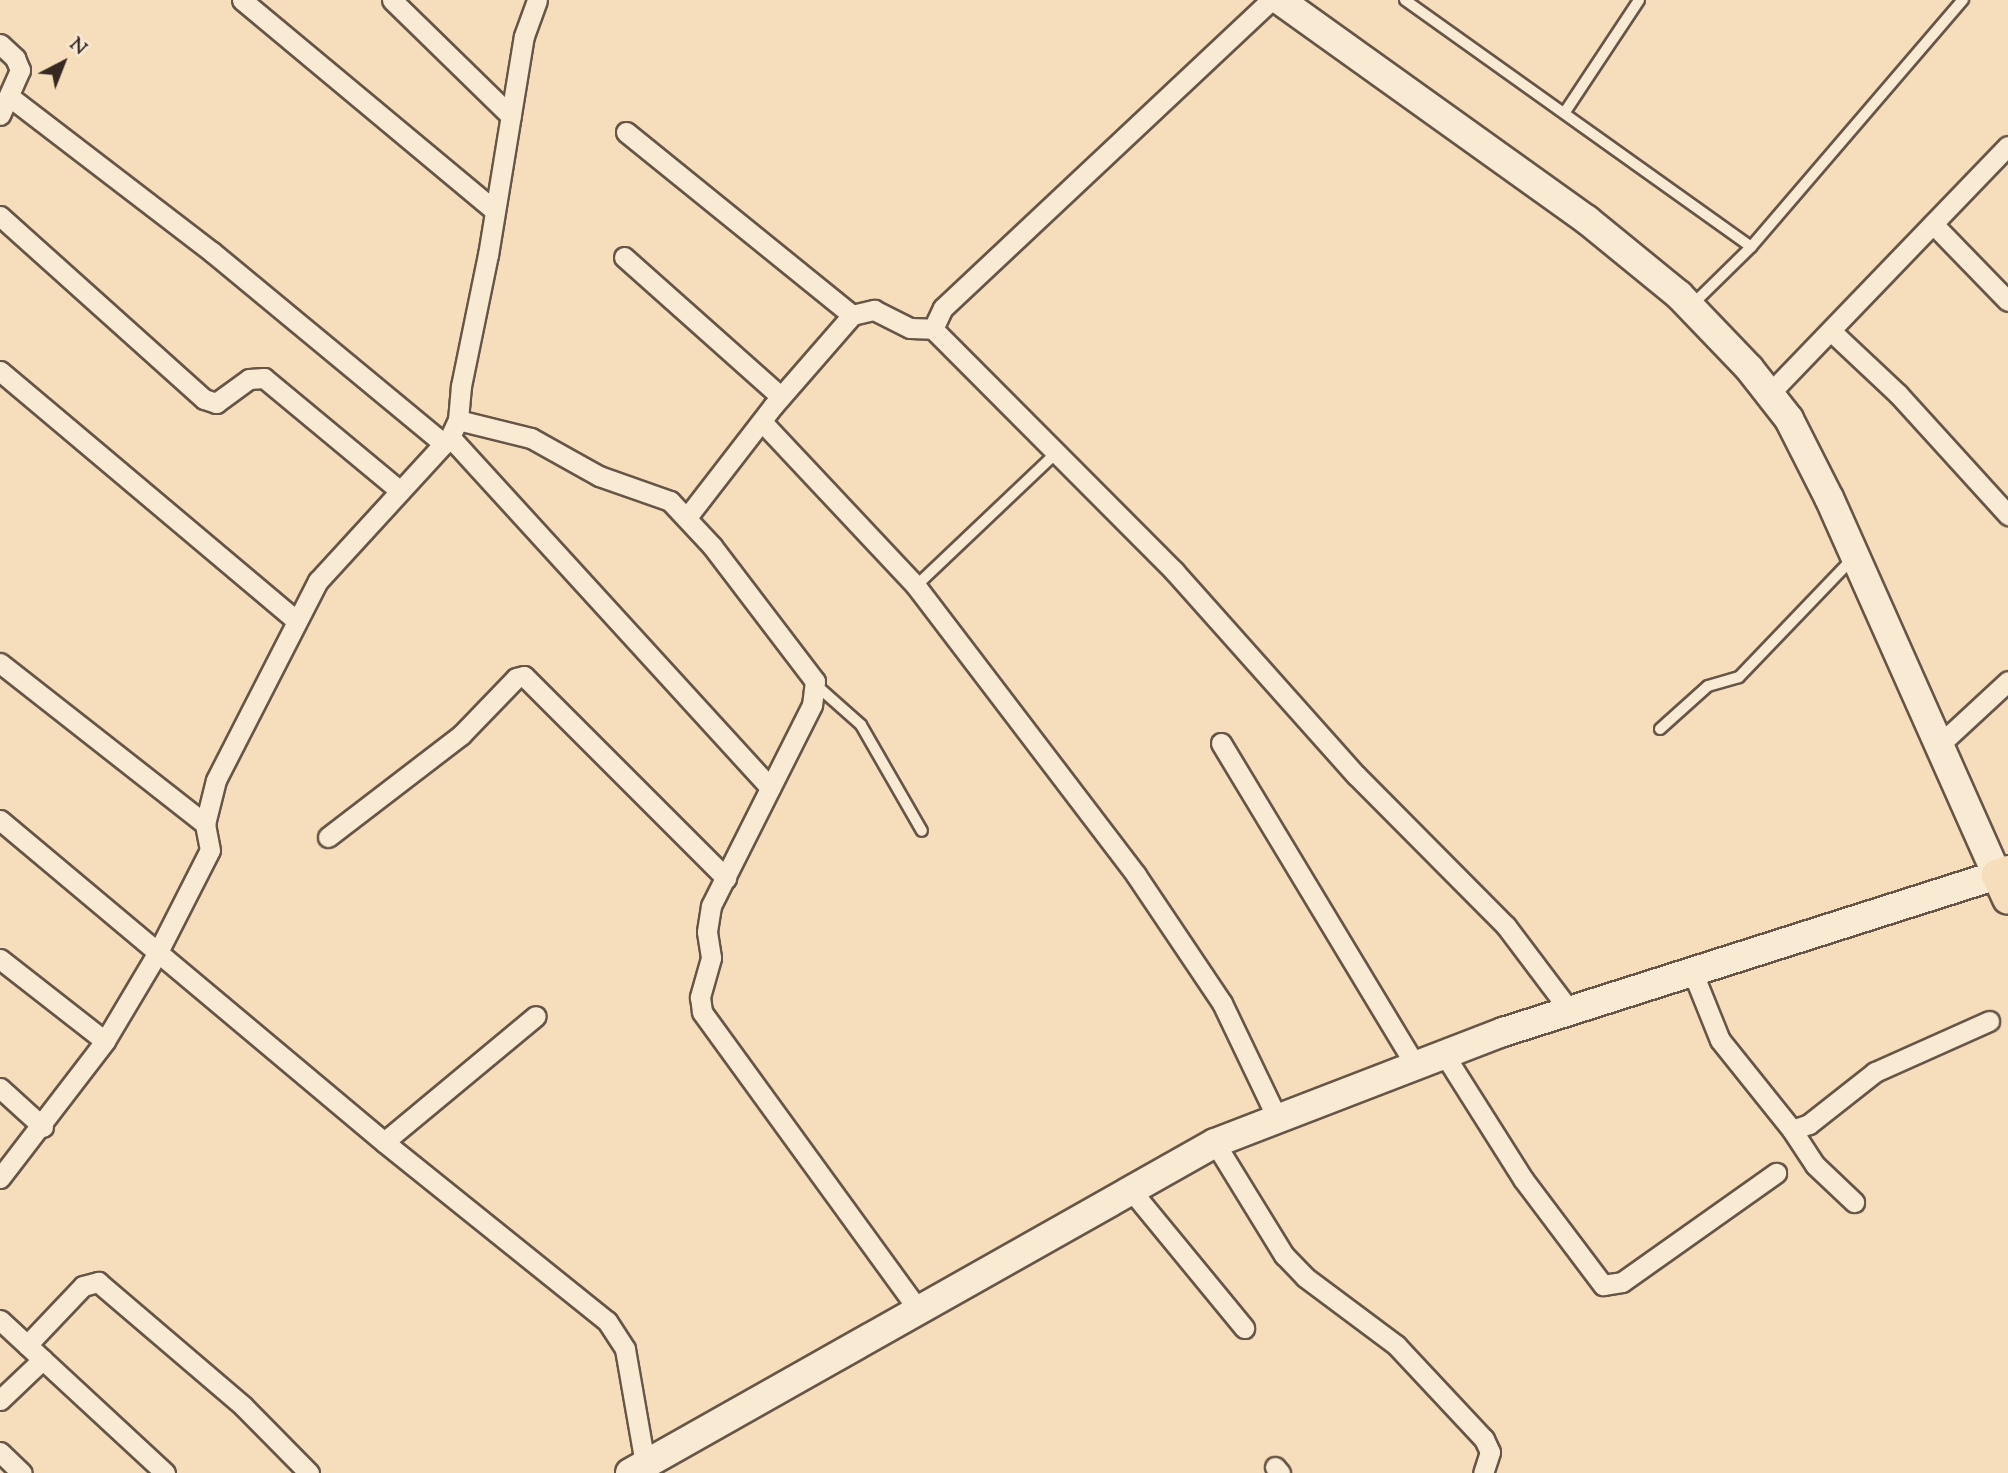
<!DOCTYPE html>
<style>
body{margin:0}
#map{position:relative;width:2008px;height:1473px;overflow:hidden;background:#f6debc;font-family:"Sorts Mill Goudy",serif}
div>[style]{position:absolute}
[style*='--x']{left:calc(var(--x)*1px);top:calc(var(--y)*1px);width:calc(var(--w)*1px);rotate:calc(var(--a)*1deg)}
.roads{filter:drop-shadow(2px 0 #675648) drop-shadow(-2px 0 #675648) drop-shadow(0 2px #675648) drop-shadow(0 -2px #675648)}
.lane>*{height:10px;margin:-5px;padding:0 5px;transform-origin:5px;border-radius:5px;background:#f9ead3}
.street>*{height:19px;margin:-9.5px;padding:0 9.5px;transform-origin:9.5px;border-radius:9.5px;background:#f9ead3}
.secondary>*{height:28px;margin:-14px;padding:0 14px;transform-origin:14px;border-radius:14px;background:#f9ead3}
.primary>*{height:30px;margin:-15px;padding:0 15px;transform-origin:15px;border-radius:15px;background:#f6debc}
span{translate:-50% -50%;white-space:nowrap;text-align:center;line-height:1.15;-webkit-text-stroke:5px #f9ead3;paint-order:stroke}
.north{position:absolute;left:28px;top:28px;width:70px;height:70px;-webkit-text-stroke:5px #f9ead3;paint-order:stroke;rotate:42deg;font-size:19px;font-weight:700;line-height:28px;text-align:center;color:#372821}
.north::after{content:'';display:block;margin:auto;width:24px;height:32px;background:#372821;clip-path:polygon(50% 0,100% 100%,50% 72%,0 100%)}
</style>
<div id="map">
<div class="roads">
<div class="lane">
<i style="--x:1405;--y:0;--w:425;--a:35.5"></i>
<i style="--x:1565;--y:112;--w:134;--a:-56.5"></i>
<i style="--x:1693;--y:304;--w:81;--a:-44.5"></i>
<i style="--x:1751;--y:247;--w:326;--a:-49.4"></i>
<i style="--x:916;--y:586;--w:193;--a:-43.5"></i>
<i style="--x:816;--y:685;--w:60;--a:41.6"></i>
<i style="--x:861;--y:725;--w:122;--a:60.1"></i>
<i style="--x:1660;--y:729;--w:64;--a:-41.9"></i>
<i style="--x:1708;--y:686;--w:32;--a:-16"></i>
<i style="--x:1739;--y:677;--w:163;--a:-46.2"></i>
</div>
<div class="street">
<i style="--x:242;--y:0;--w:329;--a:39.8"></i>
<i style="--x:392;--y:0;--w:166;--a:44.3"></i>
<i style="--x:0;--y:44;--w:21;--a:43"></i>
<i style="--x:15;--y:58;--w:13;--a:67"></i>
<i style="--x:20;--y:70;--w:49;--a:114"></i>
<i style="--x:10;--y:97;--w:255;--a:37.5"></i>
<i style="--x:212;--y:252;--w:301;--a:39.6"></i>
<i style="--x:626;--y:132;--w:291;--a:39"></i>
<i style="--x:0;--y:216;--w:274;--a:41.9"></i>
<i style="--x:204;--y:399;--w:13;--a:18"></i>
<i style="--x:216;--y:403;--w:41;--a:-36"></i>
<i style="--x:249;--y:379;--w:15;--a:-4"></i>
<i style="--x:264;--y:378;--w:177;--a:39.7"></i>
<i style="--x:1933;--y:224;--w:107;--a:45.8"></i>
<i style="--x:624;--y:257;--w:210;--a:41.7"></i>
<i style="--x:933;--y:329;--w:23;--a:-65"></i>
<i style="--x:943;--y:308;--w:450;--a:-43.2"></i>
<i style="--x:1831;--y:331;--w:92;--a:43.2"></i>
<i style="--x:1898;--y:394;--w:164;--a:47.7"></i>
<i style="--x:0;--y:371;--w:385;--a:40.1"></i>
<i style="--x:1769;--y:394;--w:344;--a:-46.1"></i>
<i style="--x:458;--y:420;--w:75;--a:13.9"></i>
<i style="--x:531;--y:438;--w:78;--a:29.2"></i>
<i style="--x:599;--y:476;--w:75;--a:19.4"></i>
<i style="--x:670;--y:501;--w:62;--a:47"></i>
<i style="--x:712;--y:546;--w:170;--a:52.7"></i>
<i style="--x:815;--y:681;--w:24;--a:97"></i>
<i style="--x:812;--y:705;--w:225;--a:116.7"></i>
<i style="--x:711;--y:906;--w:26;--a:99"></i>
<i style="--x:707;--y:932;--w:26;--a:81"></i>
<i style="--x:711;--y:958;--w:41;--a:105.8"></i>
<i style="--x:700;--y:997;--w:15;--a:82"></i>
<i style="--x:702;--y:1012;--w:367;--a:54"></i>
<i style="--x:764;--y:424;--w:222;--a:46.8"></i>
<i style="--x:916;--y:586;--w:363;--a:52.7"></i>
<i style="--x:1136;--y:875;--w:154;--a:56.1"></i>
<i style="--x:1222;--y:1003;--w:127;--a:64.4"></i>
<i style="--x:450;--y:437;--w:475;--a:47.6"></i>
<i style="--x:688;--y:516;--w:139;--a:-52.3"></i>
<i style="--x:773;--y:406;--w:121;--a:-49"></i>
<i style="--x:852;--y:315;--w:23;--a:-13"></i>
<i style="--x:874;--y:310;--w:40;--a:26.6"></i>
<i style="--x:910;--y:328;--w:23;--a:2"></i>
<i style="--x:933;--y:329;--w:342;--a:45.1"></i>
<i style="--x:1174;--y:571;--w:273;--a:48.3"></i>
<i style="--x:1356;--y:775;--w:213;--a:45.2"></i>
<i style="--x:1506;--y:926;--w:106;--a:53"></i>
<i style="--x:0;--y:663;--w:261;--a:38.1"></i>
<i style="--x:1221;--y:743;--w:375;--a:58.9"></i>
<i style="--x:1939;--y:745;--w:94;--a:-42.8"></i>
<i style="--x:0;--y:820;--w:501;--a:39.98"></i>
<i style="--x:384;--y:1142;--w:286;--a:38.8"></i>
<i style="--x:607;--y:1321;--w:33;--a:57"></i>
<i style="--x:625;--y:1349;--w:117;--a:80.1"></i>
<i style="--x:328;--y:837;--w:168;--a:-37.5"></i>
<i style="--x:461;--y:735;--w:79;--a:-46"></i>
<i style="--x:516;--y:678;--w:8;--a:-14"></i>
<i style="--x:524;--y:676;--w:286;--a:45"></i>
<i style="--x:0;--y:959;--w:133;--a:38"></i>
<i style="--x:1693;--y:973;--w:72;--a:68.1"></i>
<i style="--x:1720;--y:1040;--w:115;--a:51.3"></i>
<i style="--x:1792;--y:1130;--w:18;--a:-19"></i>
<i style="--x:1809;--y:1124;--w:84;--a:-38.2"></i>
<i style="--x:1875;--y:1072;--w:125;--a:-24.1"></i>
<i style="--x:1444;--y:1054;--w:148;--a:57.7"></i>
<i style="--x:1523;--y:1179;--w:133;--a:53"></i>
<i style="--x:1603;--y:1285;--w:19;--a:-9"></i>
<i style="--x:1622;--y:1282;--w:189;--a:-35.3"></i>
<i style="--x:0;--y:1088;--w:58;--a:42.2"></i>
<i style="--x:1792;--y:1130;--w:42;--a:56.7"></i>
<i style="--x:1815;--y:1165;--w:54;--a:43.5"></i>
<i style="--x:384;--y:1142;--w:197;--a:-39.7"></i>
<i style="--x:1215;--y:1143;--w:132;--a:58.4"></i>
<i style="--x:1284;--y:1255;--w:30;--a:46"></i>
<i style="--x:1305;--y:1277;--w:114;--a:36.8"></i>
<i style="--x:1396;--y:1345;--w:129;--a:46.9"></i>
<i style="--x:1484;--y:1439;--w:14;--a:65"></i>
<i style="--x:1490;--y:1452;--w:22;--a:108"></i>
<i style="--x:0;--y:1178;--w:173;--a:-52.5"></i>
<i style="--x:105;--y:1041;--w:104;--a:-59.2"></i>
<i style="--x:158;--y:952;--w:114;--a:-63"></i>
<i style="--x:210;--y:850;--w:26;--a:-101"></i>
<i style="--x:205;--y:824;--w:45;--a:-76"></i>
<i style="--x:216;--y:780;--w:224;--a:-62.9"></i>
<i style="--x:318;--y:581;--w:195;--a:-47.5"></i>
<i style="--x:450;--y:437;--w:19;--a:-65"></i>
<i style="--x:458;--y:420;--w:34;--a:-85"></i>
<i style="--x:461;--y:386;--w:134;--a:-78.4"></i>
<i style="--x:488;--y:255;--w:222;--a:-80.7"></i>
<i style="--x:524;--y:36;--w:38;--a:-70"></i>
<i style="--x:1130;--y:1189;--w:180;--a:50.6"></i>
<i style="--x:0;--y:1320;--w:225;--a:42.8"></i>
<i style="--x:27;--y:1345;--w:81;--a:-46.5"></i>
<i style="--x:83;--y:1286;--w:16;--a:-15"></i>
<i style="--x:98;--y:1282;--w:191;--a:40.5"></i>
<i style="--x:243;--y:1406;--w:94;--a:45.4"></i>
<i style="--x:0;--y:1400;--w:59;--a:-43.6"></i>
<i style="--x:0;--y:1452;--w:30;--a:44"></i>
<i style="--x:1275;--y:1467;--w:8;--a:50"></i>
</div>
<div class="secondary">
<i style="--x:630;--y:1473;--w:672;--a:-29.43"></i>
<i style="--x:1215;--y:1143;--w:309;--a:-21.1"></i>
<i style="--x:1503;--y:1032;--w:518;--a:-17.63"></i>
<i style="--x:1997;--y:875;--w:413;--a:-114"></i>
<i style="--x:1829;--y:498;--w:89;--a:-116.9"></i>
<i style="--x:1789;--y:419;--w:65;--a:-128.1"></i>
<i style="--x:1749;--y:368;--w:101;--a:-133.8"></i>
<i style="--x:1679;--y:295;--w:119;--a:-140.8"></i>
<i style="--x:1587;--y:220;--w:378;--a:-144.4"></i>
</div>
<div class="primary">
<i style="--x:2008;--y:871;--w:12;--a:160"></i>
<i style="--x:1997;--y:875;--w:26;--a:65"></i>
</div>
</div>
<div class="north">N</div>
</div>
